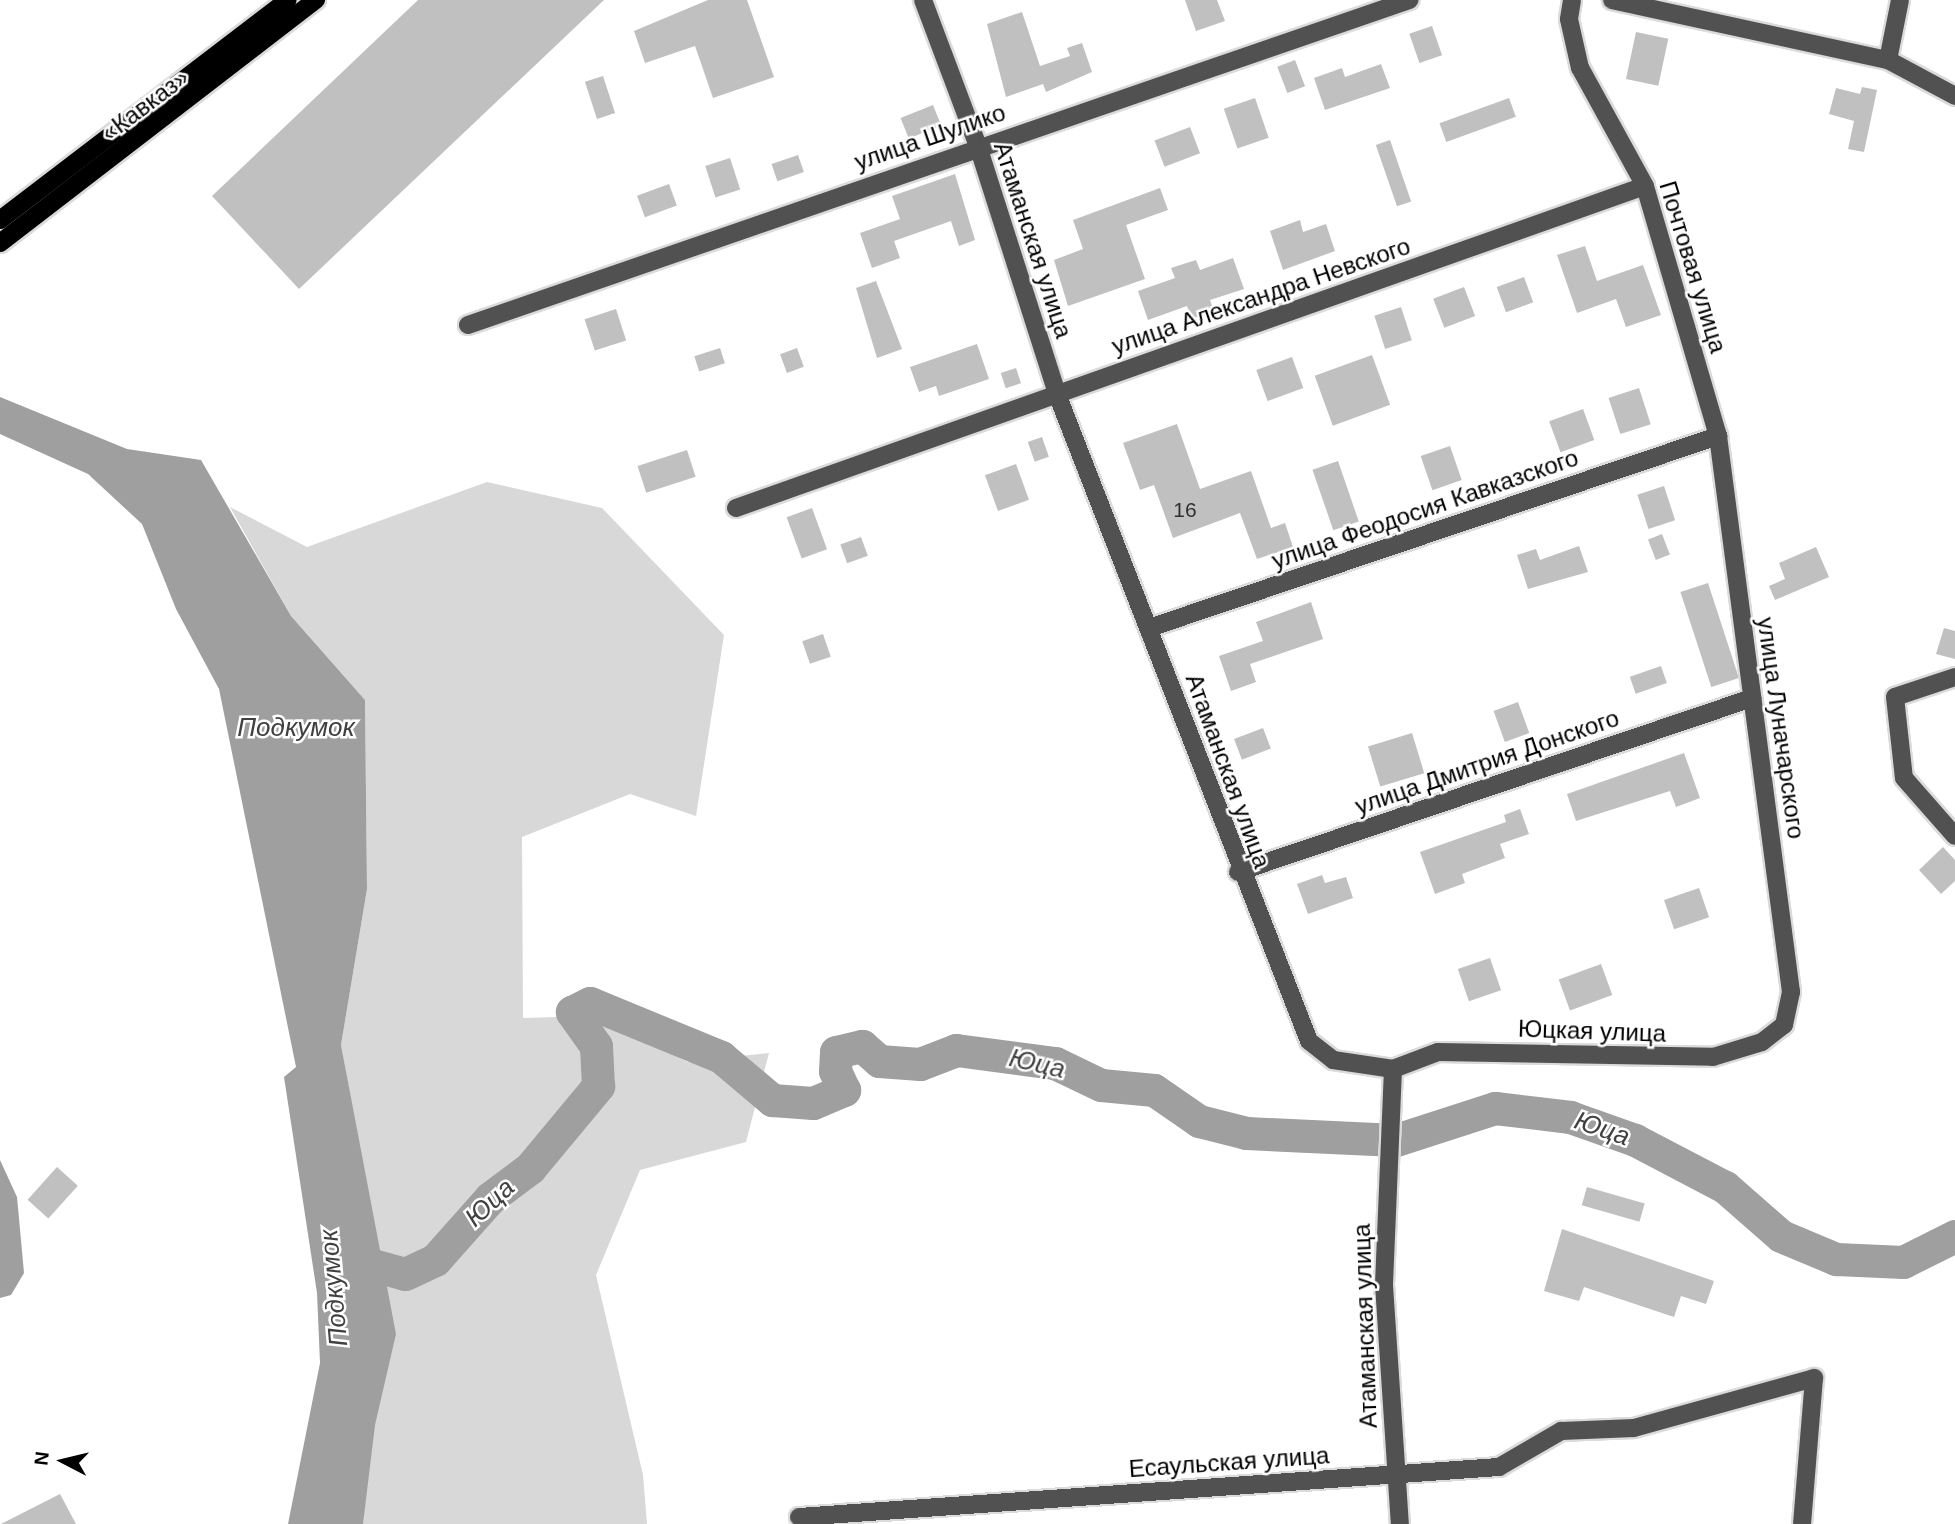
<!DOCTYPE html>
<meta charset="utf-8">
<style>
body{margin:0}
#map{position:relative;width:1955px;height:1524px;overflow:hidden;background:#fff;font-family:Helvetica,sans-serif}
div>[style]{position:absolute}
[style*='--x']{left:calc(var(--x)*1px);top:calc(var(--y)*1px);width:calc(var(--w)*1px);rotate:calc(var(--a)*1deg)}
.green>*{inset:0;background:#d8d8d8}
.water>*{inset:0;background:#9f9f9f}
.river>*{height:33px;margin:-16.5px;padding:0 16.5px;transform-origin:16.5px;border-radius:16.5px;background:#9f9f9f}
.building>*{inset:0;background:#c0c0c0;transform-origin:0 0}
.roads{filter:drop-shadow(2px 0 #dbdbdb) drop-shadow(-2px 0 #dbdbdb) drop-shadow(0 2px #dbdbdb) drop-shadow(0 -2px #dbdbdb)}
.minor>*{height:18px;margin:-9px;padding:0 9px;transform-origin:9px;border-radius:9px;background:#515151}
.major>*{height:18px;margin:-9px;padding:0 9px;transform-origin:9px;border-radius:9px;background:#000}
span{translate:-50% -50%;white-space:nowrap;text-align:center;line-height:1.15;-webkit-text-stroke:5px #fff;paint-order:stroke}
.number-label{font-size:21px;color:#303030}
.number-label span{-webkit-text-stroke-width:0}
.street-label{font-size:24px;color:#000}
.water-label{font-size:26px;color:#404040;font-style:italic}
.north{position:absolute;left:28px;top:1426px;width:70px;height:70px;-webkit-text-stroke:5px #fff;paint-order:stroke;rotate:277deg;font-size:19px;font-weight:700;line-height:28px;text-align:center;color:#000}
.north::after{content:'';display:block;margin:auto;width:24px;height:32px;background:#000;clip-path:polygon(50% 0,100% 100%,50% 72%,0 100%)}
</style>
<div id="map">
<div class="green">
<i style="clip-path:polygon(487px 482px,602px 508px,724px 635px,696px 816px,630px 794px,522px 837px,523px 1018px,591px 1016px,688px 1062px,769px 1053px,746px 1142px,640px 1170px,596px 1275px,643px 1475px,647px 1524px,363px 1524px,382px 1268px,341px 1045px,367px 889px,365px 700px,291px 616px,230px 507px,307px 547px)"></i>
</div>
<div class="water">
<i style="clip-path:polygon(0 397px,127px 449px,201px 460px,291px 616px,365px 700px,367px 889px,341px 1045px,396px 1334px,375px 1425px,363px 1524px,288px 1524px,320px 1363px,317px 1293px,284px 1077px,296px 1067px,219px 689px,176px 609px,142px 524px,88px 474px,0 434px)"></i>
<i style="clip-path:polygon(0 1160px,17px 1197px,24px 1273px,11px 1295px,0 1298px)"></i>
</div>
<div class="river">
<i style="--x:340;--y:1256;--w:67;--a:15.5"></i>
<i style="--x:405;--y:1274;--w:33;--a:-25"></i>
<i style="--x:435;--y:1260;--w:83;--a:-48.4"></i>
<i style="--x:490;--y:1198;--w:50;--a:-36.9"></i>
<i style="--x:530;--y:1168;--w:107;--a:-50.3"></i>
<i style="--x:598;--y:1086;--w:40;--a:-92.9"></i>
<i style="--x:596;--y:1046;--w:42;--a:-125.2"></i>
<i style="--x:572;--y:1012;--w:20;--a:-27"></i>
<i style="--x:590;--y:1003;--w:142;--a:22.4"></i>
<i style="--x:721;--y:1057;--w:67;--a:40.1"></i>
<i style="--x:772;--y:1100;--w:41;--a:4.2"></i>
<i style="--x:813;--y:1103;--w:34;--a:-23"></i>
<i style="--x:844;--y:1090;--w:21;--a:-115"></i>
<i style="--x:835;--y:1071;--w:19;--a:-87"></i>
<i style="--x:836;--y:1052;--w:27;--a:-13"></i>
<i style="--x:862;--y:1046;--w:23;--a:41"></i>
<i style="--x:879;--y:1061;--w:41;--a:4.2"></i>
<i style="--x:920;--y:1064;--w:39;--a:-21"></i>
<i style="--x:956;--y:1050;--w:100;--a:7.5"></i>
<i style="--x:1055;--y:1063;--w:51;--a:25.6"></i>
<i style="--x:1101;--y:1085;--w:53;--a:5.4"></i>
<i style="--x:1154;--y:1090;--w:55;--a:34.6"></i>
<i style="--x:1199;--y:1121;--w:49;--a:14.3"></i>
<i style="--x:1246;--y:1133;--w:150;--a:2.7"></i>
<i style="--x:1396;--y:1140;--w:104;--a:-17.9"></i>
<i style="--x:1495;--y:1108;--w:76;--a:6.8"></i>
<i style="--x:1570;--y:1117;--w:69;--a:19.5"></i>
<i style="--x:1635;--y:1140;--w:102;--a:27.6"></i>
<i style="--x:1725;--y:1187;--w:74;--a:41.2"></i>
<i style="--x:1781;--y:1236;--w:60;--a:22.7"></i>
<i style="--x:1836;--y:1259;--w:67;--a:2.6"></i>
<i style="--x:1903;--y:1262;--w:58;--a:-26.6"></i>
</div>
<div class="building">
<i style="clip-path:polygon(418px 0,604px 0,299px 289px,212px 196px)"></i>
<i style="clip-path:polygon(708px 0,747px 0,774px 77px,713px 98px,695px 46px,645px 63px,634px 31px)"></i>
<i style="clip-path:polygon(1185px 0,1217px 0,1225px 21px,1196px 31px)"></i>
<i style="clip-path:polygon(1022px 12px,1040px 66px,1070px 56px,1067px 48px,1082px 43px,1092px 72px,1046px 92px,1043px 84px,1006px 97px,987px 24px)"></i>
<i style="left:1432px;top:26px;width:31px;height:24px;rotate:71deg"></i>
<i style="left:1636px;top:32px;width:33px;height:48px;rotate:12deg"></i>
<i style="left:1295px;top:60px;width:28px;height:19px;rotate:69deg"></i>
<i style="clip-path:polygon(1381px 64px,1390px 88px,1325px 110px,1314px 78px,1342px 68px,1345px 77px)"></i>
<i style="left:603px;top:76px;width:39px;height:19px;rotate:72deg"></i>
<i style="clip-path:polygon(1862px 87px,1877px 90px,1864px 152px,1848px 149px,1854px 121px,1829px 114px,1836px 88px,1860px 94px)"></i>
<i style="left:1255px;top:98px;width:42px;height:33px;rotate:71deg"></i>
<i style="left:1509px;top:98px;width:20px;height:74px;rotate:70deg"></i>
<i style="left:933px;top:105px;width:22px;height:35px;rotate:68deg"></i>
<i style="left:1190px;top:127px;width:28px;height:38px;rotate:69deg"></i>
<i style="left:1390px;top:140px;width:65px;height:15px;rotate:71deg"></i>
<i style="left:798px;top:155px;width:18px;height:28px;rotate:71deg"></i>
<i style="left:730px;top:158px;width:33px;height:26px;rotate:72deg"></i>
<i style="clip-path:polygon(955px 174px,975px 240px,959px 246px,951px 221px,894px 241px,900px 258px,872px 268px,860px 233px,900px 219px,892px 196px)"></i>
<i style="left:669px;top:184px;width:23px;height:34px;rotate:70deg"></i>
<i style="clip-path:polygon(1160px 188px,1168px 210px,1126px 225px,1145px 279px,1068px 306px,1054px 260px,1083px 249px,1073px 220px)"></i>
<i style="clip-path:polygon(1300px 220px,1303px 232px,1326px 224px,1335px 251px,1283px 270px,1270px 231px)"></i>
<i style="clip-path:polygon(1585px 246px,1597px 281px,1643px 265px,1661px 315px,1626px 327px,1616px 299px,1577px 313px,1557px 255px)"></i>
<i style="clip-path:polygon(1233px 258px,1244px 289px,1210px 300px,1214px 311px,1191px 319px,1187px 306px,1148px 320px,1138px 291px,1175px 278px,1171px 268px,1196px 260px,1200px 270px)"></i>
<i style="left:1524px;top:277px;width:27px;height:29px;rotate:70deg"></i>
<i style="clip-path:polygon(876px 281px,902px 349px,877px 358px,856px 288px)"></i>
<i style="left:1464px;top:287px;width:31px;height:33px;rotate:69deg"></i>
<i style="left:1401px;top:307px;width:35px;height:28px;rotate:72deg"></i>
<i style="left:616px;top:309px;width:33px;height:33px;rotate:72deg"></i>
<i style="clip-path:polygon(977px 344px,989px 379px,939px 396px,936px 386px,919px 392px,910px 367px)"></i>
<i style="left:720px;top:348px;width:16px;height:27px;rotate:72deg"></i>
<i style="left:797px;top:348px;width:20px;height:18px;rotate:70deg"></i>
<i style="left:1372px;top:355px;width:53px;height:61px;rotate:70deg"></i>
<i style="left:1292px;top:357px;width:33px;height:38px;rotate:70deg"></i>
<i style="left:1016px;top:368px;width:16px;height:16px;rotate:72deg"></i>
<i style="left:1639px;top:388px;width:38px;height:32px;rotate:72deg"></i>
<i style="left:1583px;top:409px;width:33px;height:36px;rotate:70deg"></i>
<i style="clip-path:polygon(1177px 424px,1200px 489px,1251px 471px,1271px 528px,1285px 523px,1293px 547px,1257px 559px,1240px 513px,1173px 538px,1154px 485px,1140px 490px,1123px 443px)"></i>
<i style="left:1042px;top:437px;width:21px;height:15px;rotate:71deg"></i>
<i style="left:1450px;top:446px;width:36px;height:31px;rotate:71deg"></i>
<i style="left:687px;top:450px;width:28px;height:52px;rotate:72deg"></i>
<i style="left:1338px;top:461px;width:64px;height:27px;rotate:71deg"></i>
<i style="left:1016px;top:464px;width:38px;height:33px;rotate:70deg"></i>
<i style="left:1664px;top:486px;width:36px;height:28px;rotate:72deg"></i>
<i style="left:812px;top:508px;width:44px;height:27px;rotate:70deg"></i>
<i style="left:1662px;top:534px;width:22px;height:15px;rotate:69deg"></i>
<i style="left:861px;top:537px;width:20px;height:22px;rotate:70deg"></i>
<i style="clip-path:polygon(1579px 546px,1588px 572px,1528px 589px,1517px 555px,1536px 549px,1540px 560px)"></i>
<i style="clip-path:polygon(1816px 547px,1829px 577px,1775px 600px,1769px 586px,1785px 579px,1779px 563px)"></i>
<i style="left:1708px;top:583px;width:100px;height:29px;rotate:72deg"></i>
<i style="clip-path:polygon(1311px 602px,1323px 639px,1250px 664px,1256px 682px,1231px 691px,1219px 656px,1263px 641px,1256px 622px)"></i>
<i style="clip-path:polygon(1944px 628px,1955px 631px,1955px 659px,1936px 654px)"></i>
<i style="left:823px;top:634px;width:24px;height:22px;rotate:71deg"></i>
<i style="left:1661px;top:666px;width:18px;height:33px;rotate:71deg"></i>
<i style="left:1518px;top:702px;width:33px;height:26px;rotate:70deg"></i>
<i style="left:1263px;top:728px;width:22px;height:31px;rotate:69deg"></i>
<i style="left:1412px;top:733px;width:42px;height:46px;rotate:73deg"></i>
<i style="clip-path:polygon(1684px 753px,1700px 798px,1676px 807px,1670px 791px,1576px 821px,1567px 794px)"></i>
<i style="clip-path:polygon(1520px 809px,1529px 834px,1500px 844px,1505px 858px,1462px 874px,1465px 883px,1435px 894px,1420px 852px,1506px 822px,1504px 815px)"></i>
<i style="clip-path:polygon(1943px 847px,1955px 860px,1955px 881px,1941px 894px,1919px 870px)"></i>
<i style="clip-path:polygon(1322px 875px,1325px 883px,1346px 877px,1353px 898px,1308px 914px,1297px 884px)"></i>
<i style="left:1699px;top:888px;width:31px;height:37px;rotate:71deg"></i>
<i style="left:1490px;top:958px;width:34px;height:34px;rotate:71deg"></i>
<i style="left:1601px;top:964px;width:33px;height:45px;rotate:70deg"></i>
<i style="left:57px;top:1167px;width:28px;height:44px;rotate:42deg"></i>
<i style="left:1587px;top:1187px;width:60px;height:19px;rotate:16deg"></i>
<i style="clip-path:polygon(1562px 1229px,1714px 1281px,1706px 1304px,1681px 1296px,1674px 1317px,1584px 1287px,1579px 1301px,1544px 1291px)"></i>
<i style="clip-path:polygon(60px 1494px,76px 1524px,1px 1524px)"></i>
</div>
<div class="roads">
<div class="minor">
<i style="--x:923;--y:0;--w:156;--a:69.4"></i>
<i style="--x:978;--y:146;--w:260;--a:72.3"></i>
<i style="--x:1057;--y:394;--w:694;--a:68.72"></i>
<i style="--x:1309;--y:1041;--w:31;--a:38"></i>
<i style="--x:1333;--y:1060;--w:61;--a:8.5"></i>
<i style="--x:1612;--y:0;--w:282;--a:12.3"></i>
<i style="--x:1888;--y:60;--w:76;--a:28.2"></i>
<i style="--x:1888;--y:60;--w:61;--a:-78.7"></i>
<i style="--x:468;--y:325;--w:996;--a:-19.05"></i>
<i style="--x:736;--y:508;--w:964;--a:-19.51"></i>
<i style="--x:1149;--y:628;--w:601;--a:-18.65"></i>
<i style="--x:1955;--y:677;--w:63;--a:161.6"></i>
<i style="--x:1895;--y:697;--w:81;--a:83.7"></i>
<i style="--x:1904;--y:778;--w:77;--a:48.7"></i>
<i style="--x:1238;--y:872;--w:543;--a:-18.7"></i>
<i style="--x:1393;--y:1069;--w:48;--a:-20.7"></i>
<i style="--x:1438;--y:1052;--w:275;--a:1"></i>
<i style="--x:1713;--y:1057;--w:51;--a:-17"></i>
<i style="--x:1762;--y:1042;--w:28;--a:-38"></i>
<i style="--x:1784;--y:1025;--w:34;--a:-78"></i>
<i style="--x:1791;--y:992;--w:561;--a:-97.48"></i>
<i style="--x:1718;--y:436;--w:260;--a:-106.3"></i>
<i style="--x:1645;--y:186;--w:135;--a:-118.8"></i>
<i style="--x:1580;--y:68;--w:50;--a:-102.7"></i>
<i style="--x:1569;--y:19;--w:19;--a:-81"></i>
<i style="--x:1393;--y:1069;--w:216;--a:92.4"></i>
<i style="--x:1384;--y:1285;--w:240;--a:86.2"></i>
<i style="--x:799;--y:1517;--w:702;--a:-4.09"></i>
<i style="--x:1499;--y:1467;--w:72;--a:-30.1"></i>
<i style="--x:1561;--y:1431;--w:73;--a:-2.4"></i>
<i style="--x:1634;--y:1428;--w:187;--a:-15.5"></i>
<i style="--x:1814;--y:1378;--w:146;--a:94.7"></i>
</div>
<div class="major">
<i style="--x:0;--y:220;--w:362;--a:-37.4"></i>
<i style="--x:0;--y:243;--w:399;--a:-37.6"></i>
</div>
</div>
<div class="number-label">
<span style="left:1185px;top:510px">16</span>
</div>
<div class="street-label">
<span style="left:145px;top:105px;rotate:-37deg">«Кавказ»</span>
<span style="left:930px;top:137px;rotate:-19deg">улица Шулико</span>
<span style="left:1033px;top:240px;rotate:72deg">Атаманская улица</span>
<span style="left:1693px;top:267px;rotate:73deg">Почтовая улица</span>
<span style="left:1261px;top:296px;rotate:-19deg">улица Александра Невского</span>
<span style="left:1425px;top:509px;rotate:-19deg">улица Феодосия Кавказского</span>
<span style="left:1781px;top:728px;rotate:82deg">улица Луначарского</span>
<span style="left:1487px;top:762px;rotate:-19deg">улица Дмитрия Донского</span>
<span style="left:1228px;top:771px;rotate:70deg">Атаманская улица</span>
<span style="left:1592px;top:1031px;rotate:2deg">Юцкая улица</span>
<span style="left:1365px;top:1326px;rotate:-92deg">Атаманская улица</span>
<span style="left:1229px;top:1462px;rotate:-4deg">Есаульская улица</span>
</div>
<div class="water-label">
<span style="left:296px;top:728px">Подкумок</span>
<span style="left:1037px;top:1064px;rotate:13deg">Юца</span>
<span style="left:1602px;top:1129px;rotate:19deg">Юца</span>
<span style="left:490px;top:1203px;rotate:-43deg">Юца</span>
<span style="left:334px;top:1288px;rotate:-95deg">Подкумок</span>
</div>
<div class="north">N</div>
</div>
